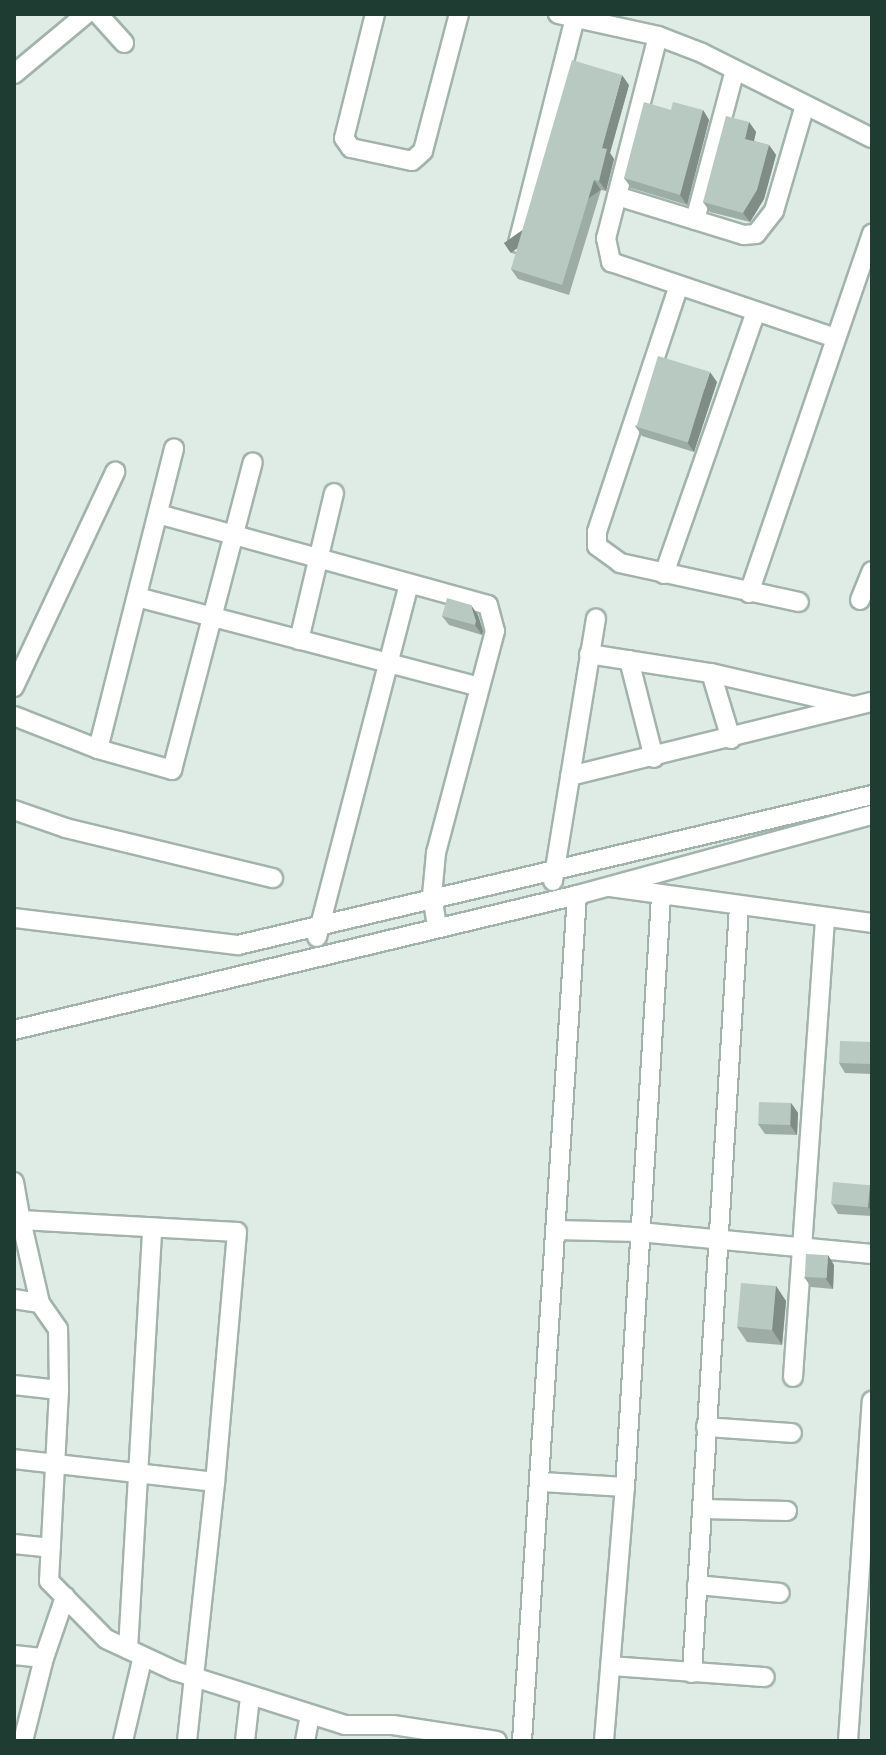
<!DOCTYPE html>
<style>
body{margin:0}
#map{position:relative;width:886px;height:1755px;overflow:hidden;background:#dfebe5;font-family:Arial,sans-serif}
div>[style]{position:absolute}
[style*='--x']{left:calc(var(--x)*1px);top:calc(var(--y)*1px);width:calc(var(--w)*1px);rotate:calc(var(--a)*1deg)}
.roads{filter:drop-shadow(2px 0 #a2b3ac) drop-shadow(-2px 0 #a2b3ac) drop-shadow(0 2px #a2b3ac) drop-shadow(0 -2px #a2b3ac)}
.minor>*{height:18px;margin:-9px;padding:0 9px;transform-origin:9px;border-radius:9px;background:#fff}
.wall>*{inset:0;background:#9dada5}
.shaded-wall>*{inset:0;background:#808d86;transform-origin:0 0}
.building>*{inset:0;background:#b7c9c0;transform-origin:0 0}
span{translate:-50% -50%;white-space:nowrap;text-align:center;line-height:1.15;-webkit-text-stroke:6px #eff8f3;paint-order:stroke}
.frame{position:absolute;inset:0;border:16px solid #1f3c32;pointer-events:none}
</style>
<div id="map">
<div class="roads">
<div class="minor">
<i style="--x:98;--y:14;--w:39;--a:48"></i>
<i style="--x:375;--y:14;--w:128;--a:104"></i>
<i style="--x:344;--y:138;--w:12;--a:55"></i>
<i style="--x:351;--y:148;--w:62;--a:12"></i>
<i style="--x:412;--y:161;--w:15;--a:-42"></i>
<i style="--x:423;--y:151;--w:142;--a:-75.3"></i>
<i style="--x:558;--y:14;--w:102;--a:12.4"></i>
<i style="--x:658;--y:36;--w:47;--a:21.1"></i>
<i style="--x:702;--y:53;--w:190;--a:26.6"></i>
<i style="--x:658;--y:36;--w:209;--a:104.4"></i>
<i style="--x:606;--y:238;--w:25;--a:78"></i>
<i style="--x:611;--y:262;--w:237;--a:18.7"></i>
<i style="--x:14;--y:74;--w:94;--a:-39.8"></i>
<i style="--x:617;--y:196;--w:133;--a:17.1"></i>
<i style="--x:744;--y:235;--w:12;--a:-5"></i>
<i style="--x:756;--y:234;--w:29;--a:-52"></i>
<i style="--x:774;--y:211;--w:110;--a:-73.7"></i>
<i style="--x:695;--y:220;--w:155;--a:-75.1"></i>
<i style="--x:518;--y:243;--w:232;--a:-75.8"></i>
<i style="--x:678;--y:288;--w:257;--a:108.4"></i>
<i style="--x:597;--y:532;--w:14;--a:90"></i>
<i style="--x:597;--y:546;--w:29;--a:36"></i>
<i style="--x:620;--y:563;--w:183;--a:12.3"></i>
<i style="--x:158;--y:514;--w:342;--a:15.4"></i>
<i style="--x:488;--y:605;--w:27;--a:75"></i>
<i style="--x:495;--y:631;--w:230;--a:104.9"></i>
<i style="--x:436;--y:853;--w:42;--a:95.4"></i>
<i style="--x:432;--y:895;--w:32;--a:81"></i>
<i style="--x:664;--y:574;--w:278;--a:-70.7"></i>
<i style="--x:749;--y:593;--w:380;--a:-71.1"></i>
<i style="--x:137;--y:597;--w:354;--a:14.7"></i>
<i style="--x:860;--y:600;--w:31;--a:-68"></i>
<i style="--x:299;--y:640;--w:151;--a:-76.6"></i>
<i style="--x:589;--y:654;--w:123;--a:8.9"></i>
<i style="--x:711;--y:673;--w:146;--a:13.1"></i>
<i style="--x:629;--y:660;--w:101;--a:75.7"></i>
<i style="--x:711;--y:673;--w:69;--a:73.1"></i>
<i style="--x:14;--y:687;--w:238;--a:-64.8"></i>
<i style="--x:14;--y:716;--w:90;--a:21.4"></i>
<i style="--x:98;--y:749;--w:77;--a:15.8"></i>
<i style="--x:172;--y:770;--w:318;--a:-75.3"></i>
<i style="--x:98;--y:749;--w:310;--a:-75.8"></i>
<i style="--x:570;--y:776;--w:311;--a:-13.8"></i>
<i style="--x:14;--y:810;--w:55;--a:19.1"></i>
<i style="--x:66;--y:828;--w:213;--a:13.6"></i>
<i style="--x:553;--y:881;--w:266;--a:-80.7"></i>
<i style="--x:610;--y:887;--w:264;--a:7.8"></i>
<i style="--x:14;--y:918;--w:226;--a:6.9"></i>
<i style="--x:238;--y:945;--w:652;--a:-13.31"></i>
<i style="--x:317;--y:937;--w:365;--a:-75.4"></i>
<i style="--x:14;--y:1030;--w:579;--a:-13.48"></i>
<i style="--x:577;--y:895;--w:306;--a:-15.2"></i>
<i style="--x:14;--y:1182;--w:39;--a:80"></i>
<i style="--x:21;--y:1220;--w:7;--a:180"></i>
<i style="--x:556;--y:1230;--w:83;--a:1.4"></i>
<i style="--x:639;--y:1232;--w:234;--a:5.4"></i>
<i style="--x:14;--y:1299;--w:26;--a:9"></i>
<i style="--x:40;--y:1303;--w:85;--a:-102.9"></i>
<i style="--x:21;--y:1220;--w:216;--a:3.2"></i>
<i style="--x:237;--y:1232;--w:251;--a:95"></i>
<i style="--x:215;--y:1482;--w:202;--a:-173.5"></i>
<i style="--x:793;--y:1377;--w:458;--a:-86"></i>
<i style="--x:14;--y:1385;--w:45;--a:6.3"></i>
<i style="--x:59;--y:1390;--w:61;--a:-90.9"></i>
<i style="--x:58;--y:1329;--w:32;--a:-125"></i>
<i style="--x:59;--y:1390;--w:191;--a:93"></i>
<i style="--x:49;--y:1581;--w:81;--a:45.5"></i>
<i style="--x:106;--y:1639;--w:76;--a:24.9"></i>
<i style="--x:175;--y:1671;--w:178;--a:17.6"></i>
<i style="--x:345;--y:1725;--w:48;--a:0"></i>
<i style="--x:393;--y:1725;--w:105;--a:8.7"></i>
<i style="--x:706;--y:1427;--w:86;--a:4"></i>
<i style="--x:542;--y:1482;--w:83;--a:3.4"></i>
<i style="--x:703;--y:1509;--w:84;--a:1.4"></i>
<i style="--x:14;--y:1544;--w:37;--a:6"></i>
<i style="--x:697;--y:1585;--w:83;--a:5.5"></i>
<i style="--x:128;--y:1649;--w:422;--a:-86.7"></i>
<i style="--x:14;--y:1655;--w:30;--a:6"></i>
<i style="--x:44;--y:1658;--w:65;--a:-71"></i>
<i style="--x:611;--y:1666;--w:154;--a:4.1"></i>
<i style="--x:692;--y:1673;--w:767;--a:-86.49"></i>
<i style="--x:23;--y:1741;--w:86;--a:-75.8"></i>
<i style="--x:123;--y:1741;--w:87;--a:-76.8"></i>
<i style="--x:187;--y:1741;--w:261;--a:-83.8"></i>
<i style="--x:245;--y:1741;--w:44;--a:-83.5"></i>
<i style="--x:305;--y:1741;--w:26;--a:-79"></i>
<i style="--x:522;--y:1741;--w:848;--a:-86.28"></i>
<i style="--x:604;--y:1741;--w:255;--a:-85.3"></i>
<i style="--x:625;--y:1487;--w:591;--a:-86.51"></i>
<i style="--x:848;--y:1741;--w:341;--a:-86"></i>
</div>
</div>
<div class="wall">
<i style="clip-path:polygon(629px 85px,610px 153px,614px 159px,606px 191px,601px 190px,569px 295px,518px 279px,511px 269px)"></i>
<i style="clip-path:polygon(671px 110px,703px 110px,709px 120px,687px 205px,631px 188px,624px 178px)"></i>
<i style="clip-path:polygon(749px 122px,756px 132px,754px 141px,769px 145px,776px 155px,764px 199px,750px 222px,710px 212px,703px 202px)"></i>
<i style="clip-path:polygon(717px 382px,694px 452px,642px 436px,635px 426px)"></i>
<i style="clip-path:polygon(478px 615px,483px 631px,482px 635px,449px 625px,442px 616px)"></i>
<i style="clip-path:polygon(872px 1042px,872px 1074px,845px 1073px,839px 1063px)"></i>
<i style="clip-path:polygon(791px 1103px,798px 1113px,797px 1135px,765px 1134px,758px 1124px)"></i>
<i style="clip-path:polygon(870px 1185px,872px 1188px,872px 1216px,838px 1214px,832px 1204px)"></i>
<i style="clip-path:polygon(834px 1265px,833px 1289px,811px 1287px,804px 1277px)"></i>
<i style="clip-path:polygon(776px 1286px,786px 1301px,782px 1345px,747px 1342px,737px 1327px)"></i>
</div>
<div class="shaded-wall">
<i style="clip-path:polygon(622px 75px,629px 85px,610px 153px,614px 159px,606px 191px,599px 181px,602px 148px)"></i>
<i style="clip-path:polygon(703px 110px,709px 120px,687px 205px,680px 195px)"></i>
<i style="clip-path:polygon(749px 122px,756px 132px,752px 149px,745px 139px)"></i>
<i style="clip-path:polygon(769px 145px,776px 155px,764px 199px,750px 222px,743px 213px)"></i>
<i style="left:594px;top:180px;width:12px;height:110px;rotate:55deg"></i>
<i style="clip-path:polygon(710px 372px,717px 382px,694px 452px,687px 442px)"></i>
<i style="clip-path:polygon(471px 605px,478px 615px,483px 631px,482px 635px,475px 625px)"></i>
<i style="clip-path:polygon(791px 1103px,798px 1113px,797px 1135px,790px 1125px)"></i>
<i style="clip-path:polygon(870px 1185px,872px 1188px,872px 1212px,868px 1207px)"></i>
<i style="clip-path:polygon(828px 1255px,834px 1265px,833px 1289px,826px 1279px)"></i>
<i style="clip-path:polygon(776px 1286px,786px 1301px,782px 1345px,772px 1330px)"></i>
</div>
<div class="building">
<i style="clip-path:polygon(572px 60px,622px 75px,602px 148px,607px 149px,599px 181px,594px 180px,562px 285px,511px 269px)"></i>
<i style="clip-path:polygon(644px 102px,671px 110px,673px 102px,703px 110px,680px 195px,624px 178px)"></i>
<i style="clip-path:polygon(726px 116px,749px 122px,745px 139px,769px 145px,757px 190px,743px 213px,703px 202px)"></i>
<i style="left:658px;top:356px;width:54px;height:74px;rotate:17deg"></i>
<i style="clip-path:polygon(447px 598px,471px 605px,476px 621px,475px 625px,442px 616px)"></i>
<i style="left:840px;top:1041px;width:32px;height:22px;rotate:2deg"></i>
<i style="left:759px;top:1102px;width:32px;height:22px;rotate:2deg"></i>
<i style="left:833px;top:1182px;width:37px;height:22px;rotate:5deg"></i>
<i style="left:806px;top:1254px;width:22px;height:23px;rotate:3deg"></i>
<i style="left:741px;top:1283px;width:35px;height:44px;rotate:5deg"></i>
</div>
<div class="frame"></div>
</div>
